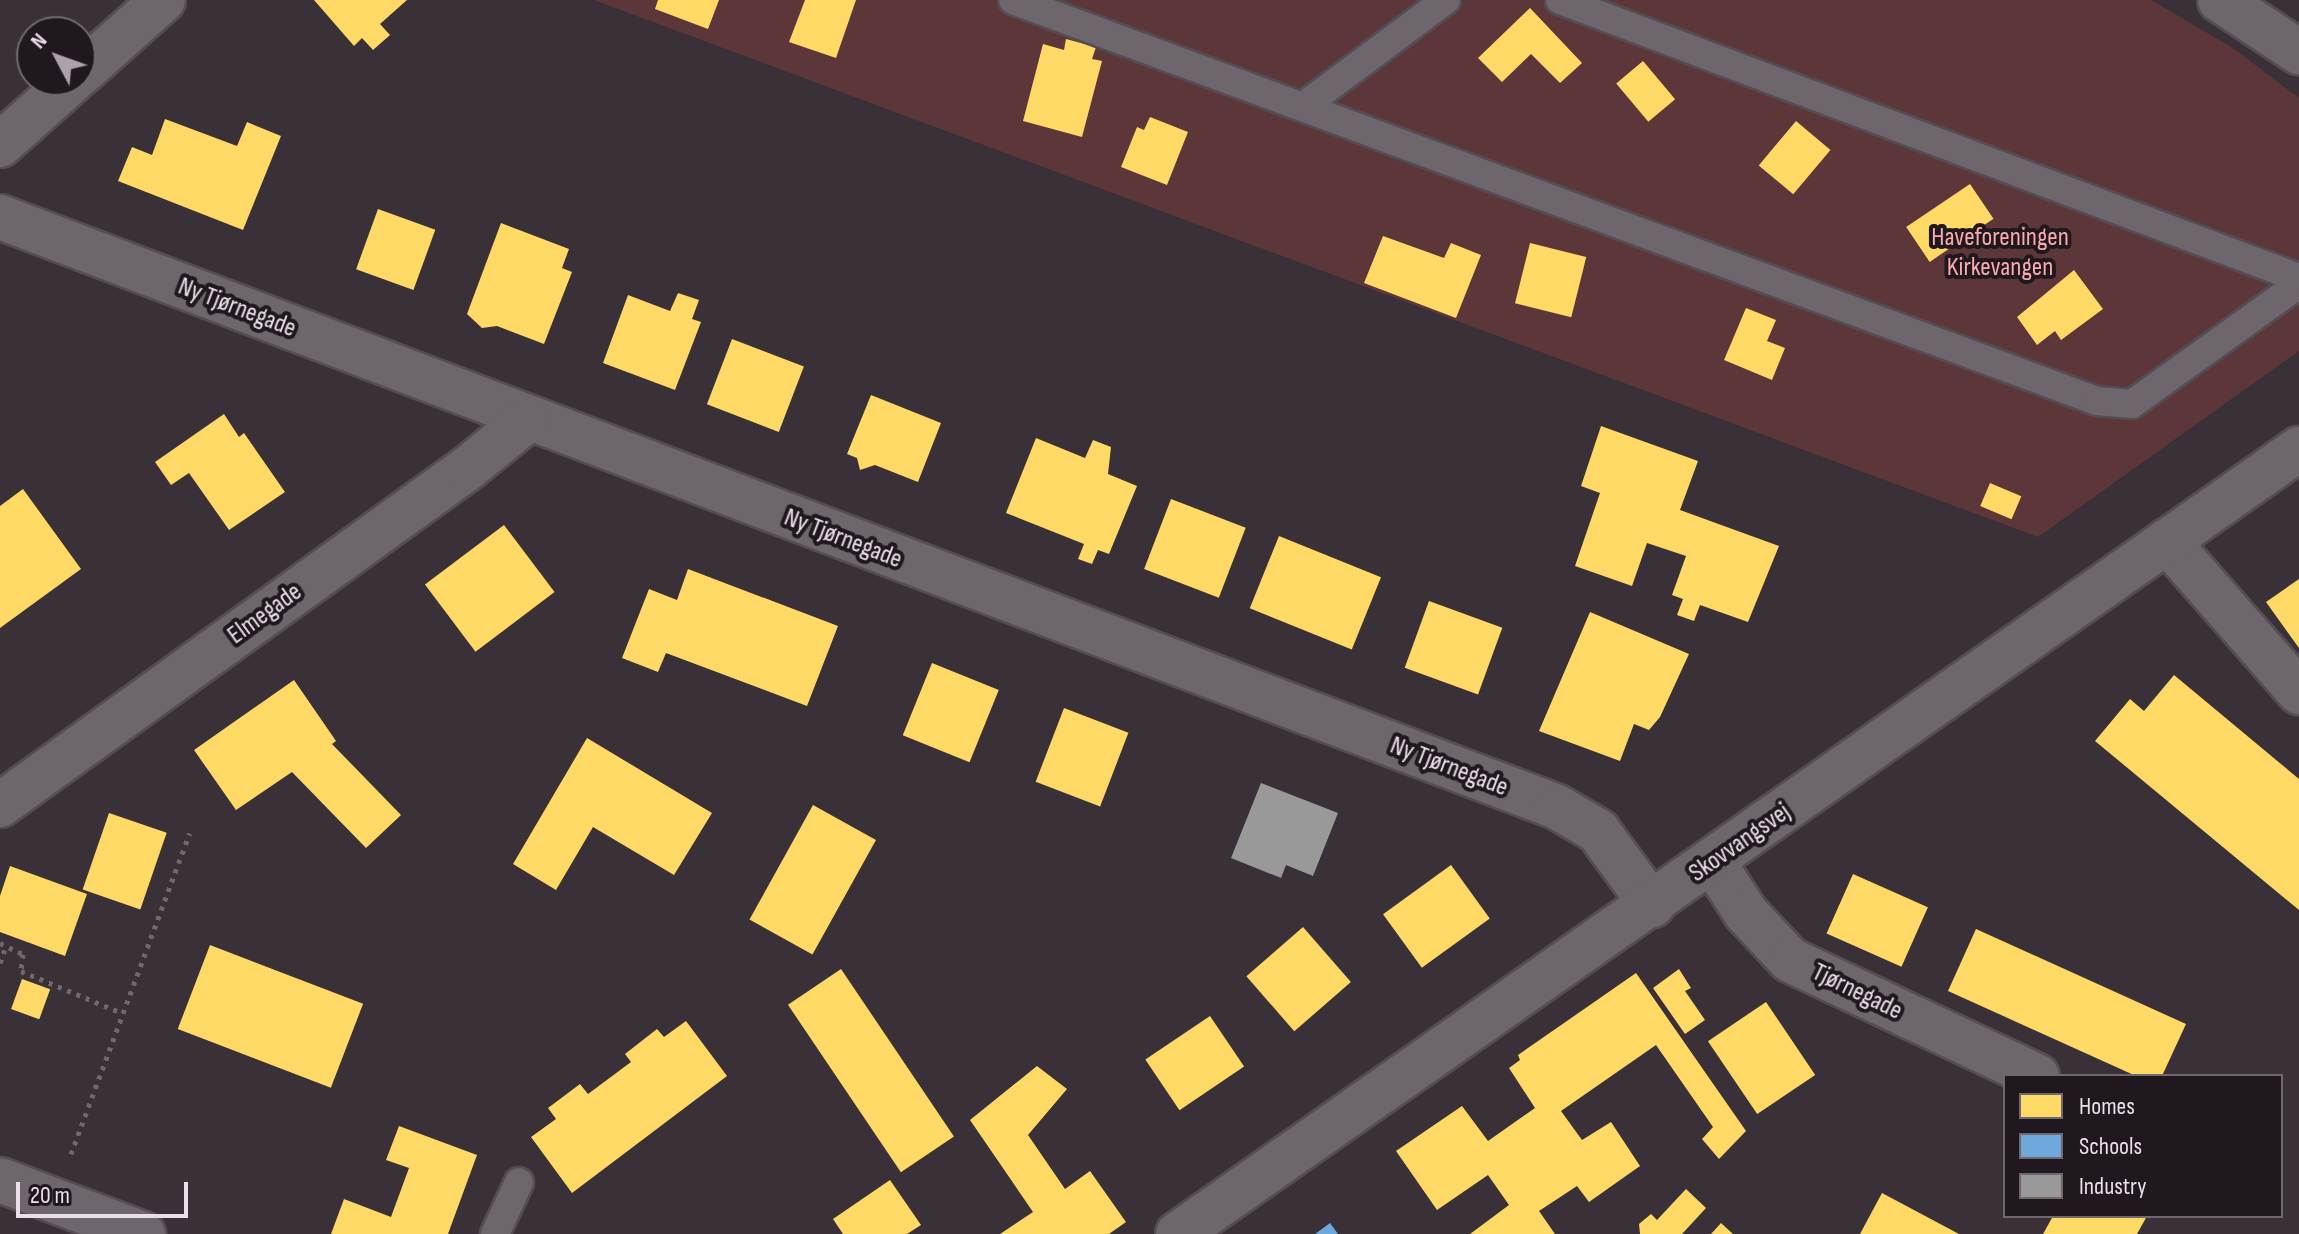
<!DOCTYPE html>
<meta charset="utf-8">
<style>
body{margin:0}
#map{position:relative;width:2299px;height:1234px;overflow:hidden;background:#3a3038;font-family:"Sofia Sans Condensed",sans-serif}
div>[style]{position:absolute}
[style*='--x']{left:calc(var(--x)*1px);top:calc(var(--y)*1px);width:calc(var(--w)*1px);rotate:calc(var(--a)*1deg)}
.green>*{inset:0;background:#5d3639}
.homes>*{inset:0;background:#ffd966;transform-origin:0 0}
.schools>*{inset:0;background:#6fa8dc}
.industry>*{inset:0;background:#999}
.path>*{height:5px;margin-top:-2.5px;transform-origin:0;background:repeating-linear-gradient(90deg,#6f686e 0 4px,transparent 0 10px)}
.roads{filter:drop-shadow(2px 0 #554d54) drop-shadow(-2px 0 #554d54) drop-shadow(0 2px #554d54) drop-shadow(0 -2px #554d54)}
.lane>*{height:28px;margin:-14px;padding:0 14px;transform-origin:14px;border-radius:14px;background:#6d666c}
.street>*{height:44px;margin:-22px;padding:0 22px;transform-origin:22px;border-radius:22px;background:#6d666c}
.secondary>*{height:44px;margin:-22px;padding:0 22px;transform-origin:22px;border-radius:22px;background:#6d666c}
span{translate:-50% -50%;white-space:nowrap;text-align:center;line-height:1.15;-webkit-text-stroke:8px #1f181e;paint-order:stroke}
.park-label{font-size:26px;color:#fbaaac}
.street-label{font-size:26px;color:#ebe0e9}
.legend{position:absolute;left:2003px;top:1074px;width:280px;height:144px;box-sizing:border-box;background:#1f181e;border:2px solid #71686f;margin:0;padding:10px 14px;list-style:none;font-size:24px;color:#ebe0e9}
.legend li{display:flex;align-items:center;gap:16px;height:40px}
.legend b{width:40px;border:2px solid #71686f}
.north{position:absolute;left:16px;top:16px;width:80px;height:80px;box-sizing:border-box;background:#1f181e;border:2px solid #71686f;border-radius:50%;rotate:311deg;font-size:22px;font-weight:700;line-height:32px;text-align:center;color:#ebe0e9}
.north::after{content:'';display:block;margin:auto;width:28px;height:36px;background:#ada2ab;clip-path:polygon(50% 0,100% 100%,50% 72%,0 100%)}
.scale{position:absolute;left:16px;top:1182px;width:172px;height:36px;box-sizing:border-box;border:4px solid #ebe0e9;border-top:0;padding-left:10px;font-size:24px;line-height:28px;white-space:nowrap;color:#ebe0e9;-webkit-text-stroke:6px #1f181e;paint-order:stroke}
</style>
<div id="map">
<div class="green">
<i style="clip-path:polygon(594px 0,2151px 0,2233px 48px,2299px 98px,2299px 351px,2038px 537px)"></i>
</div>
<div class="homes">
<i style="clip-path:polygon(314px 0,407px 0,380px 24px,390px 35px,373px 50px,362px 38px,354px 46px)"></i>
<i style="clip-path:polygon(658px 0,719px 0,708px 29px,655px 9px)"></i>
<i style="clip-path:polygon(805px 0,856px 0,836px 58px,789px 42px)"></i>
<i style="clip-path:polygon(1530px 8px,1582px 63px,1560px 83px,1531px 54px,1502px 82px,1478px 58px)"></i>
<i style="clip-path:polygon(1066px 39px,1096px 47px,1092px 59px,1102px 61px,1082px 137px,1023px 121px,1043px 44px,1064px 50px)"></i>
<i style="left:1643px;top:61px;width:50px;height:35px;rotate:50deg"></i>
<i style="clip-path:polygon(1150px 117px,1188px 132px,1167px 185px,1121px 167px,1137px 127px,1144px 130px)"></i>
<i style="clip-path:polygon(165px 119px,237px 146px,247px 122px,281px 136px,243px 230px,118px 181px,132px 147px,152px 155px)"></i>
<i style="left:1796px;top:121px;width:45px;height:58px;rotate:40deg"></i>
<i style="left:1970px;top:184px;width:42px;height:77px;rotate:56deg"></i>
<i style="left:378px;top:209px;width:61px;height:64px;rotate:20deg"></i>
<i style="clip-path:polygon(501px 223px,569px 249px,562px 268px,572px 272px,544px 344px,497px 326px,482px 328px,467px 314px)"></i>
<i style="clip-path:polygon(1383px 236px,1444px 258px,1451px 243px,1481px 255px,1456px 318px,1364px 283px)"></i>
<i style="left:1530px;top:243px;width:58px;height:62px;rotate:14deg"></i>
<i style="clip-path:polygon(2074px 270px,2103px 309px,2061px 340px,2055px 331px,2037px 345px,2017px 317px)"></i>
<i style="clip-path:polygon(678px 293px,699px 300px,692px 319px,701px 322px,675px 390px,603px 363px,628px 295px,670px 311px)"></i>
<i style="clip-path:polygon(1746px 308px,1776px 320px,1767px 341px,1785px 348px,1772px 380px,1724px 360px)"></i>
<i style="left:732px;top:339px;width:77px;height:70px;rotate:21deg"></i>
<i style="clip-path:polygon(871px 395px,941px 423px,918px 482px,875px 465px,860px 470px,857px 458px,847px 454px)"></i>
<i style="clip-path:polygon(224px 414px,239px 437px,244px 433px,285px 492px,229px 530px,189px 473px,171px 485px,155px 462px)"></i>
<i style="clip-path:polygon(1601px 426px,1698px 461px,1680px 510px,1779px 546px,1748px 622px,1700px 605px,1694px 621px,1677px 615px,1683px 599px,1672px 595px,1686px 556px,1647px 543px,1632px 586px,1575px 566px,1600px 493px,1581px 486px)"></i>
<i style="clip-path:polygon(1036px 438px,1085px 458px,1093px 440px,1111px 447px,1108px 474px,1137px 486px,1109px 554px,1098px 550px,1092px 564px,1078px 559px,1084px 544px,1006px 513px)"></i>
<i style="left:1990px;top:483px;width:34px;height:25px;rotate:23deg"></i>
<i style="clip-path:polygon(23px 489px,81px 569px,0 628px,0 506px)"></i>
<i style="left:1171px;top:499px;width:80px;height:75px;rotate:21deg"></i>
<i style="left:504px;top:525px;width:84px;height:99px;rotate:53deg"></i>
<i style="left:1279px;top:536px;width:110px;height:78px;rotate:22deg"></i>
<i style="clip-path:polygon(688px 569px,838px 626px,807px 706px,666px 653px,658px 672px,622px 658px,649px 589px,677px 600px)"></i>
<i style="clip-path:polygon(2299px 579px,2299px 648px,2266px 602px)"></i>
<i style="left:1429px;top:601px;width:78px;height:71px;rotate:20deg"></i>
<i style="clip-path:polygon(1590px 612px,1689px 654px,1660px 717px,1649px 730px,1634px 724px,1620px 761px,1539px 731px)"></i>
<i style="left:932px;top:663px;width:72px;height:78px;rotate:22deg"></i>
<i style="clip-path:polygon(2174px 675px,2299px 779px,2299px 910px,2095px 741px,2130px 699px,2144px 711px)"></i>
<i style="clip-path:polygon(294px 680px,336px 741px,332px 744px,401px 815px,366px 848px,292px 772px,236px 810px,194px 750px)"></i>
<i style="left:1064px;top:708px;width:69px;height:79px;rotate:21deg"></i>
<i style="clip-path:polygon(587px 738px,712px 813px,674px 875px,593px 827px,556px 890px,513px 864px)"></i>
<i style="left:813px;top:805px;width:72px;height:131px;rotate:29deg"></i>
<i style="left:109px;top:813px;width:61px;height:81px;rotate:19deg"></i>
<i style="left:1451px;top:865px;width:66px;height:84px;rotate:54deg"></i>
<i style="clip-path:polygon(10px 866px,87px 894px,65px 956px,0 932px,0 896px)"></i>
<i style="left:1853px;top:874px;width:82px;height:65px;rotate:24deg"></i>
<i style="left:1303px;top:927px;width:73px;height:75px;rotate:49deg"></i>
<i style="clip-path:polygon(1976px 929px,2186px 1024px,2162px 1076px,2136px 1076px,1948px 991px)"></i>
<i style="left:210px;top:945px;width:164px;height:90px;rotate:21deg"></i>
<i style="left:841px;top:969px;width:202px;height:64px;rotate:56deg"></i>
<i style="clip-path:polygon(1679px 969px,1691px 988px,1685px 991px,1705px 1020px,1685px 1034px,1653px 988px)"></i>
<i style="clip-path:polygon(1636px 973px,1746px 1131px,1719px 1159px,1702px 1139px,1713px 1127px,1656px 1045px,1561px 1111px,1582px 1140px,1611px 1122px,1640px 1166px,1589px 1202px,1577px 1186px,1539px 1211px,1555px 1234px,1470px 1234px,1509px 1205px,1488px 1175px,1437px 1210px,1396px 1151px,1462px 1106px,1488px 1141px,1535px 1108px,1509px 1068px,1520px 1060px,1518px 1055px)"></i>
<i style="left:22px;top:979px;width:30px;height:32px;rotate:20deg"></i>
<i style="left:1766px;top:1002px;width:88px;height:70px;rotate:56deg"></i>
<i style="left:1210px;top:1016px;width:61px;height:78px;rotate:56deg"></i>
<i style="clip-path:polygon(686px 1021px,727px 1076px,572px 1193px,531px 1137px,556px 1119px,548px 1108px,580px 1084px,588px 1094px,631px 1062px,625px 1054px,657px 1029px,664px 1037px)"></i>
<i style="clip-path:polygon(1037px 1066px,1067px 1089px,1028px 1135px,1065px 1189px,1090px 1171px,1126px 1222px,1109px 1234px,1000px 1234px,1033px 1212px,970px 1120px)"></i>
<i style="clip-path:polygon(399px 1126px,477px 1155px,448px 1234px,331px 1234px,344px 1199px,391px 1217px,409px 1168px,386px 1160px)"></i>
<i style="clip-path:polygon(890px 1180px,921px 1225px,907px 1234px,843px 1234px,833px 1219px)"></i>
<i style="clip-path:polygon(1686px 1189px,1706px 1208px,1682px 1234px,1640px 1234px,1639px 1224px,1651px 1214px,1657px 1220px)"></i>
<i style="clip-path:polygon(1882px 1193px,1959px 1234px,1860px 1234px)"></i>
<i style="clip-path:polygon(2053px 1216px,2147px 1216px,2137px 1234px,2043px 1234px)"></i>
<i style="clip-path:polygon(1721px 1223px,1733px 1234px,1711px 1234px)"></i>
</div>
<div class="schools">
<i style="clip-path:polygon(1330px 1223px,1338px 1234px,1315px 1234px)"></i>
</div>
<div class="industry">
<i style="clip-path:polygon(1261px 783px,1338px 813px,1313px 876px,1286px 865px,1281px 878px,1231px 858px)"></i>
</div>
<div class="path">
<i style="--x:0;--y:943;--w:25;--a:26"></i>
<i style="--x:23;--y:954;--w:17;--a:97"></i>
<i style="--x:21;--y:971;--w:109;--a:22.6"></i>
<i style="--x:0;--y:963;--w:18;--a:-71"></i>
<i style="--x:71;--y:1154;--w:342;--a:-69.7"></i>
</div>
<div class="roads">
<div class="lane">
<i style="--x:1013;--y:0;--w:1156;--a:20.3"></i>
<i style="--x:2097;--y:401;--w:35;--a:5"></i>
<i style="--x:2132;--y:404;--w:206;--a:-35.7"></i>
<i style="--x:1560;--y:0;--w:790;--a:20.62"></i>
<i style="--x:1305;--y:105;--w:176;--a:-36.7"></i>
<i style="--x:495;--y:1234;--w:57;--a:-65.2"></i>
</div>
<div class="street">
<i style="--x:2220;--y:0;--w:95;--a:33.4"></i>
<i style="--x:80;--y:74;--w:111;--a:-41.7"></i>
<i style="--x:0;--y:145;--w:98;--a:-41.7"></i>
<i style="--x:0;--y:217;--w:1665;--a:20.75"></i>
<i style="--x:1557;--y:807;--w:48;--a:30.3"></i>
<i style="--x:1598;--y:831;--w:92;--a:53.9"></i>
<i style="--x:2167;--y:541;--w:201;--a:48.8"></i>
<i style="--x:0;--y:805;--w:577;--a:-35.76"></i>
<i style="--x:468;--y:468;--w:76;--a:-39.1"></i>
<i style="--x:1713;--y:862;--w:61;--a:57.1"></i>
<i style="--x:1746;--y:913;--w:64;--a:46.9"></i>
<i style="--x:1790;--y:960;--w:273;--a:25.2"></i>
<i style="--x:0;--y:1180;--w:153;--a:20.7"></i>
</div>
<div class="secondary">
<i style="--x:1178;--y:1234;--w:1369;--a:-35"></i>
</div>
</div>
<div class="park-label">
<span style="left:2000px;top:253px">Haveforeningen<br>Kirkevangen</span>
</div>
<div class="street-label">
<span style="left:237px;top:308px;rotate:21deg">Ny Tjørnegade</span>
<span style="left:843px;top:539px;rotate:21deg">Ny Tjørnegade</span>
<span style="left:265px;top:614px;rotate:-36deg">Elmegade</span>
<span style="left:1449px;top:767px;rotate:21deg">Ny Tjørnegade</span>
<span style="left:1740px;top:843px;rotate:-35deg">Skovvangsvej</span>
<span style="left:1857px;top:992px;rotate:26deg">Tjørnegade</span>
</div>
<ul class="legend">
<li><b style="height:22px;background:#ffd966"></b>Homes</li>
<li><b style="height:22px;background:#6fa8dc"></b>Schools</li>
<li><b style="height:22px;background:#999"></b>Industry</li>
</ul>
<div class="north">N</div>
<div class="scale">20 m</div>
</div>
